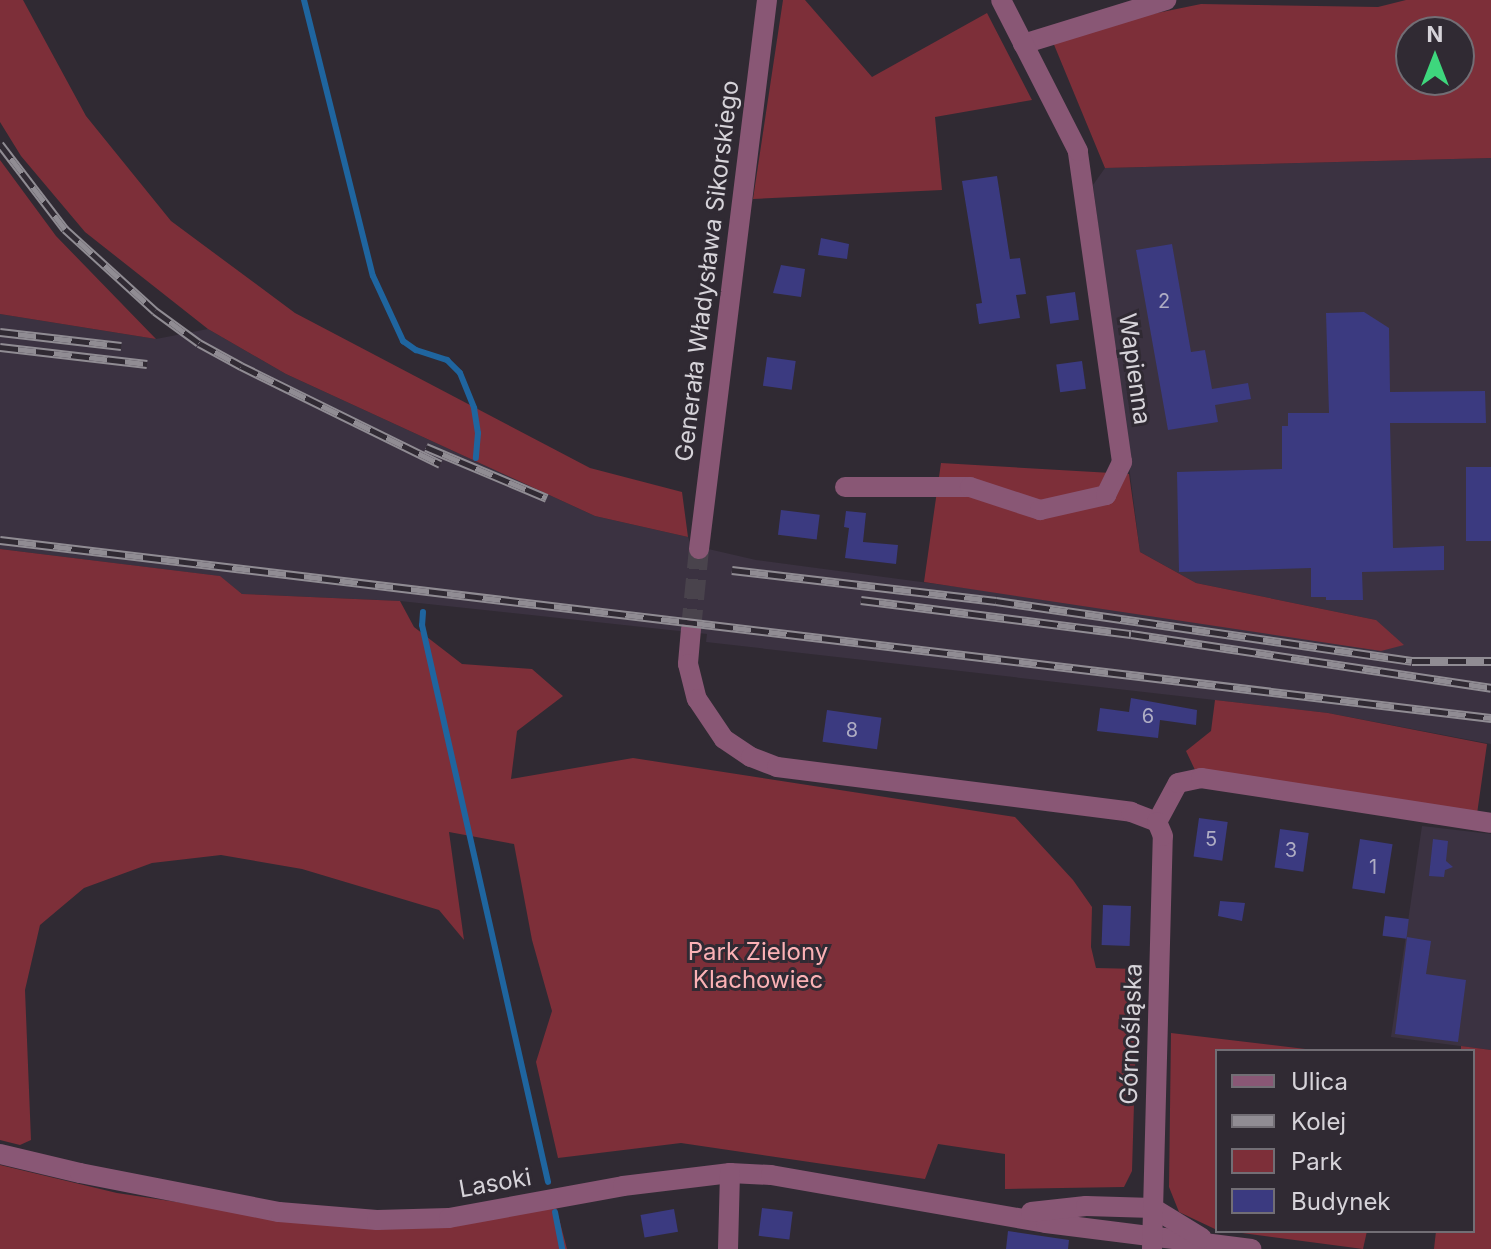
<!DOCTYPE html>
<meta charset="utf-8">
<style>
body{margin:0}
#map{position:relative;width:1491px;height:1249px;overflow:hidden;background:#302a33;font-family:Inter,sans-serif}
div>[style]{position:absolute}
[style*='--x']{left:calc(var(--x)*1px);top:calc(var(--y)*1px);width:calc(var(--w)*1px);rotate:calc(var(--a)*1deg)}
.built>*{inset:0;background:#3b3241}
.green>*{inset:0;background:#7d2f39}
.stream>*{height:6px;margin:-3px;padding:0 3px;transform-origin:3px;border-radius:3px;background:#1f659f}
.building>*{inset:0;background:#3b3a80;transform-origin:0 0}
.minor-tunnel>*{height:20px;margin-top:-10px;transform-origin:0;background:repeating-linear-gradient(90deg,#49434c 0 20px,transparent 0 30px)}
.minor>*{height:20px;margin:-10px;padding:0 10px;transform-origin:10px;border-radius:10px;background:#895775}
.rail>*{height:9px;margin-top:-4.5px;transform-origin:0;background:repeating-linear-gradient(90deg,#302a33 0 18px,#908c93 0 36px);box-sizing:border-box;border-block:2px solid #908c93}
span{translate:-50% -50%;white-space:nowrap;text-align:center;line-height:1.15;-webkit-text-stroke:6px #302a33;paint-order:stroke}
.number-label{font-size:20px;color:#afadc3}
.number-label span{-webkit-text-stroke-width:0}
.street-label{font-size:24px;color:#d6d3d9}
.park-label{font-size:24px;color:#fbb1b5}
.legend{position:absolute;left:1215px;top:1049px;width:260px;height:184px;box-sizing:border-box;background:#302a33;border:2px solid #726e75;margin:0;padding:10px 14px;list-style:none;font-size:24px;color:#d6d3d9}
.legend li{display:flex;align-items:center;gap:16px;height:40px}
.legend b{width:40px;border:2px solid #726e75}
.north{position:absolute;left:1395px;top:16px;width:80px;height:80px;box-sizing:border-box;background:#302a33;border:2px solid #726e75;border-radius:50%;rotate:0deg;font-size:22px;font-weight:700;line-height:32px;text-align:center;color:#d6d3d9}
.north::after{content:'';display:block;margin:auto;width:28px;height:36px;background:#3ed77d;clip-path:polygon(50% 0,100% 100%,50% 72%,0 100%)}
</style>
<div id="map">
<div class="built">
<i style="clip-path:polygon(1491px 158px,1491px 744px,1328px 713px,706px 642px,707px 634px,400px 601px,242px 594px,219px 576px,0 549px,0 314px,156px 339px,208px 329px,286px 374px,595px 516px,688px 537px,691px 545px,756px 560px,1004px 593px,1376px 620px,1196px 583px,1140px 552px,1093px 185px,1105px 168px)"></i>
<i style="clip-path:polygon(1422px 826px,1491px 834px,1491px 1050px,1391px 1037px)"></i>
</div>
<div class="green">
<i style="clip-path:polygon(0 0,23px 0,86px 116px,171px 221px,295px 313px,590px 468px,682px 492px,688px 537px,595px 516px,286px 374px,208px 329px,85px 232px,21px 156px,0 122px)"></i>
<i style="clip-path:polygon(783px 0,805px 0,872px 77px,987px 13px,1032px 100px,935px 117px,942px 190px,753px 199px)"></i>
<i style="clip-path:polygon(evenodd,1406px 0,1491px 0,1491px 158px,1105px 168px,1050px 35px,1201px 4px,1378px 7px,1406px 0,1411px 32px,1459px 32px,1459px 80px,1411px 80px,1411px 32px)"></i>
<i style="clip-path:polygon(0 160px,56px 236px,156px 339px,0 314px)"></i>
<i style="clip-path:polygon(941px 463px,1129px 474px,1140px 552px,1196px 583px,1376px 620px,1404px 645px,1381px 651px,924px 582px)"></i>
<i style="clip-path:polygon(0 549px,220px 576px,242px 594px,400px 601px,414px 627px,462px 664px,532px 669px,563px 696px,517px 731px,511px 779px,633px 758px,1015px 817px,1073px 880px,1092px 907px,1091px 947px,1096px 968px,1138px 969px,1132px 1171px,1124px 1187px,1005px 1189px,1005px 1154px,938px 1144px,925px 1179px,681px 1143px,558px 1158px,536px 1062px,552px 1011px,532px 940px,514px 844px,449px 832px,464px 940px,439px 910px,302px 869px,221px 855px,152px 863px,84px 888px,40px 925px,25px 990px,31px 1140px,20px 1145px,0 1140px)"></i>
<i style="clip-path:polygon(1215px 700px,1328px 713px,1487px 744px,1477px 814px,1195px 770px,1186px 751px,1211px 731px)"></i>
<i style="clip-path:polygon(1171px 1033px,1322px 1051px,1217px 1051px,1217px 1230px,1179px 1212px,1169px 1187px)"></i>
<i style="clip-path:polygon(1461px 1046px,1491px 1050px,1491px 1249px,1434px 1249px,1436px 1231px,1473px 1231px,1473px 1051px,1461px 1051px)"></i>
<i style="clip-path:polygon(0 1165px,117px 1193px,283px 1218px,556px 1207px,567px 1249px,0 1249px)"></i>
<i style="clip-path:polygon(1227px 1231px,1367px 1231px,1363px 1249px)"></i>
</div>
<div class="stream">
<i style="--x:304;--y:0;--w:284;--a:76"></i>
<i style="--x:373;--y:276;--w:72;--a:65.2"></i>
<i style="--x:403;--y:341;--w:16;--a:35"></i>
<i style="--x:416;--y:350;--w:33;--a:18"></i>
<i style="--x:447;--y:360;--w:18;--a:45"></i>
<i style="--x:460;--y:373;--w:38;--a:68"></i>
<i style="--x:474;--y:408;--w:25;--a:81"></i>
<i style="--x:478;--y:433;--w:25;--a:95"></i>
<i style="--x:423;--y:612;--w:13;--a:94"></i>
<i style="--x:422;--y:625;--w:571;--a:77.25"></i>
<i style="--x:555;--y:1212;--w:38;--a:79"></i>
</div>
<div class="building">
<i style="clip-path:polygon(997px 176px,1010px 259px,1020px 258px,1026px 294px,1016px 295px,1020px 318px,979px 324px,976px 304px,982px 303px,962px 181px)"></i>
<i style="clip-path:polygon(821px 238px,849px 244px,847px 259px,818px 255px)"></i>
<i style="clip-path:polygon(1172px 244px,1191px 352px,1205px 350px,1212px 389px,1248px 383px,1251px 399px,1215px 405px,1218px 422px,1168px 430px,1136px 250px)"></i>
<i style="clip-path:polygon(781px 265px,805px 269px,801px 297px,773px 293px)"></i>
<i style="left:1075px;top:292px;width:28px;height:29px;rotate:82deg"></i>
<i style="clip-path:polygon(1364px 312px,1389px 328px,1390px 392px,1485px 391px,1486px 423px,1390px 423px,1393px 548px,1444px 546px,1444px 570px,1362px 572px,1363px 600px,1326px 600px,1326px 597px,1311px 597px,1311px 568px,1179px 572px,1177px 472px,1282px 469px,1282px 426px,1288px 426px,1288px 413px,1329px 413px,1326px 313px)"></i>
<i style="left:767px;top:357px;width:29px;height:29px;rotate:8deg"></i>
<i style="left:1082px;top:361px;width:28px;height:26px;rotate:82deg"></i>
<i style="left:1466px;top:467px;width:25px;height:74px"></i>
<i style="left:781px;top:510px;width:39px;height:25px;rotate:7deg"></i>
<i style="clip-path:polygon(846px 511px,866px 513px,863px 542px,898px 545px,896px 564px,845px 558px,849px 528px,844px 527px)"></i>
<i style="clip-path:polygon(1131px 698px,1197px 710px,1196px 725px,1160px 720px,1158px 738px,1097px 731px,1100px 708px,1129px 712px)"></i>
<i style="left:827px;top:710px;width:55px;height:32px;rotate:8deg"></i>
<i style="left:1199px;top:818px;width:29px;height:39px;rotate:8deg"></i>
<i style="left:1280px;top:829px;width:29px;height:39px;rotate:8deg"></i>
<i style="left:1360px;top:839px;width:33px;height:50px;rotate:9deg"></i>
<i style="clip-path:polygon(1433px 839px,1448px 841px,1446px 861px,1453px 867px,1445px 870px,1444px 877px,1429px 876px)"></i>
<i style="clip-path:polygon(1220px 901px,1245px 903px,1242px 921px,1218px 916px)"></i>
<i style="left:1103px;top:905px;width:28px;height:40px;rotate:2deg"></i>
<i style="left:1385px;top:916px;width:24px;height:20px;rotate:7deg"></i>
<i style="clip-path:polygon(1407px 937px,1431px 941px,1426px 974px,1466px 980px,1458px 1042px,1395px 1034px)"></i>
<i style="left:762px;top:1208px;width:31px;height:28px;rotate:7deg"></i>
<i style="left:674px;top:1209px;width:23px;height:34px;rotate:80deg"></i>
<i style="clip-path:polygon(1008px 1231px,1069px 1240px,1068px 1249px,1006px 1249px)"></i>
</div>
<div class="minor-tunnel">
<i style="--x:691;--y:629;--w:80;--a:-84.3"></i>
</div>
<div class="minor">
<i style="--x:1023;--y:44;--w:150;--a:-17.1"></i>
<i style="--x:845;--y:487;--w:125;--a:0"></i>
<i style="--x:970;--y:487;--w:74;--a:18.2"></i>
<i style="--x:1040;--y:510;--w:68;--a:-12.8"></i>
<i style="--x:1106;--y:495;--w:37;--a:-64"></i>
<i style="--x:1122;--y:462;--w:314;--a:-98.1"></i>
<i style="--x:1078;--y:151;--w:169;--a:-117"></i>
<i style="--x:699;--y:549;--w:553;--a:-82.94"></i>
<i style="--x:691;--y:629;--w:35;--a:95"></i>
<i style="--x:688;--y:664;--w:36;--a:76"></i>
<i style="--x:697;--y:699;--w:48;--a:56"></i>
<i style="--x:724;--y:739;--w:32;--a:34"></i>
<i style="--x:751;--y:757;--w:28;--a:21"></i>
<i style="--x:777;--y:767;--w:357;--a:7.2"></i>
<i style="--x:1131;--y:812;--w:28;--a:21"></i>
<i style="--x:1157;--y:822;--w:44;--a:-61.7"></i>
<i style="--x:1178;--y:783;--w:24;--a:-12"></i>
<i style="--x:1201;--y:778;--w:293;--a:8.8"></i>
<i style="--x:0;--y:1154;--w:82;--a:13.4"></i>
<i style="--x:80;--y:1173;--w:203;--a:11.1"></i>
<i style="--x:279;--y:1212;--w:98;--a:4.7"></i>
<i style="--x:377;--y:1220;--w:72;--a:-1.6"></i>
<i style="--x:449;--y:1218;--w:177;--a:-10.4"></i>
<i style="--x:623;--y:1186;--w:108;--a:-6.9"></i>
<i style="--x:730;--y:1173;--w:41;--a:2.8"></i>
<i style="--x:771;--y:1175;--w:279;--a:9.9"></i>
<i style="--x:1046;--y:1223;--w:207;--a:7.2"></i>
<i style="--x:1031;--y:1212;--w:55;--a:-6.2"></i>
<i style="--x:1086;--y:1206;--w:67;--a:1.7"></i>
<i style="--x:1153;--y:1208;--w:57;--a:31.5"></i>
<i style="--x:728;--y:1249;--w:76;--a:-88.5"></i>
<i style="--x:1152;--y:1249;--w:413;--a:-88.5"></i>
<i style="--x:1163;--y:836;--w:15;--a:-113"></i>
</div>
<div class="rail">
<i style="--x:0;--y:144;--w:107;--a:52.6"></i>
<i style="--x:65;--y:229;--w:122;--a:42.3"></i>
<i style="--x:155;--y:311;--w:54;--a:36"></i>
<i style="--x:199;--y:343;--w:48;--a:28.7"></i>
<i style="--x:241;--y:366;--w:222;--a:26.2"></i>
<i style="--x:0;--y:332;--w:122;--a:6.6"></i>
<i style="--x:0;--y:347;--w:148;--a:6.6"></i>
<i style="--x:426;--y:447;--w:131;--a:22.9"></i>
<i style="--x:0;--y:540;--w:1502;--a:6.81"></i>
<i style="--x:732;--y:570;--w:266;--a:6.7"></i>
<i style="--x:996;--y:601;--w:420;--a:8.2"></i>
<i style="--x:1412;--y:661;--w:79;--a:0"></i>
<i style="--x:861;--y:600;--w:272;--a:7.2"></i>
<i style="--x:1131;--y:634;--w:364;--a:8.5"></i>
</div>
<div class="number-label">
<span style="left:1164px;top:301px">2</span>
<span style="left:1148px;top:716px">6</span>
<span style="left:852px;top:730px">8</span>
<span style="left:1211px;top:839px">5</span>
<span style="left:1291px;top:850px">3</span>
<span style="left:1373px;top:867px">1</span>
</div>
<div class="street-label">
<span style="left:707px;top:271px;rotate:-83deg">Generała Władysława Sikorskiego</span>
<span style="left:1135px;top:369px;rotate:82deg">Wapienna</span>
<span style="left:1131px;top:1034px;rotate:-88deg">Górnośląska</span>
<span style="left:495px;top:1183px;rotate:-10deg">Lasoki</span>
</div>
<div class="park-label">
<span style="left:758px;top:966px">Park Zielony<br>Klachowiec</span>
</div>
<ul class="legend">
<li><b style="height:10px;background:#895775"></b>Ulica</li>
<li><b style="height:10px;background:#908c93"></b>Kolej</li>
<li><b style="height:22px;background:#7d2f39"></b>Park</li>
<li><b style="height:22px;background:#3b3a80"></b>Budynek</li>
</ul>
<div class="north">N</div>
</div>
